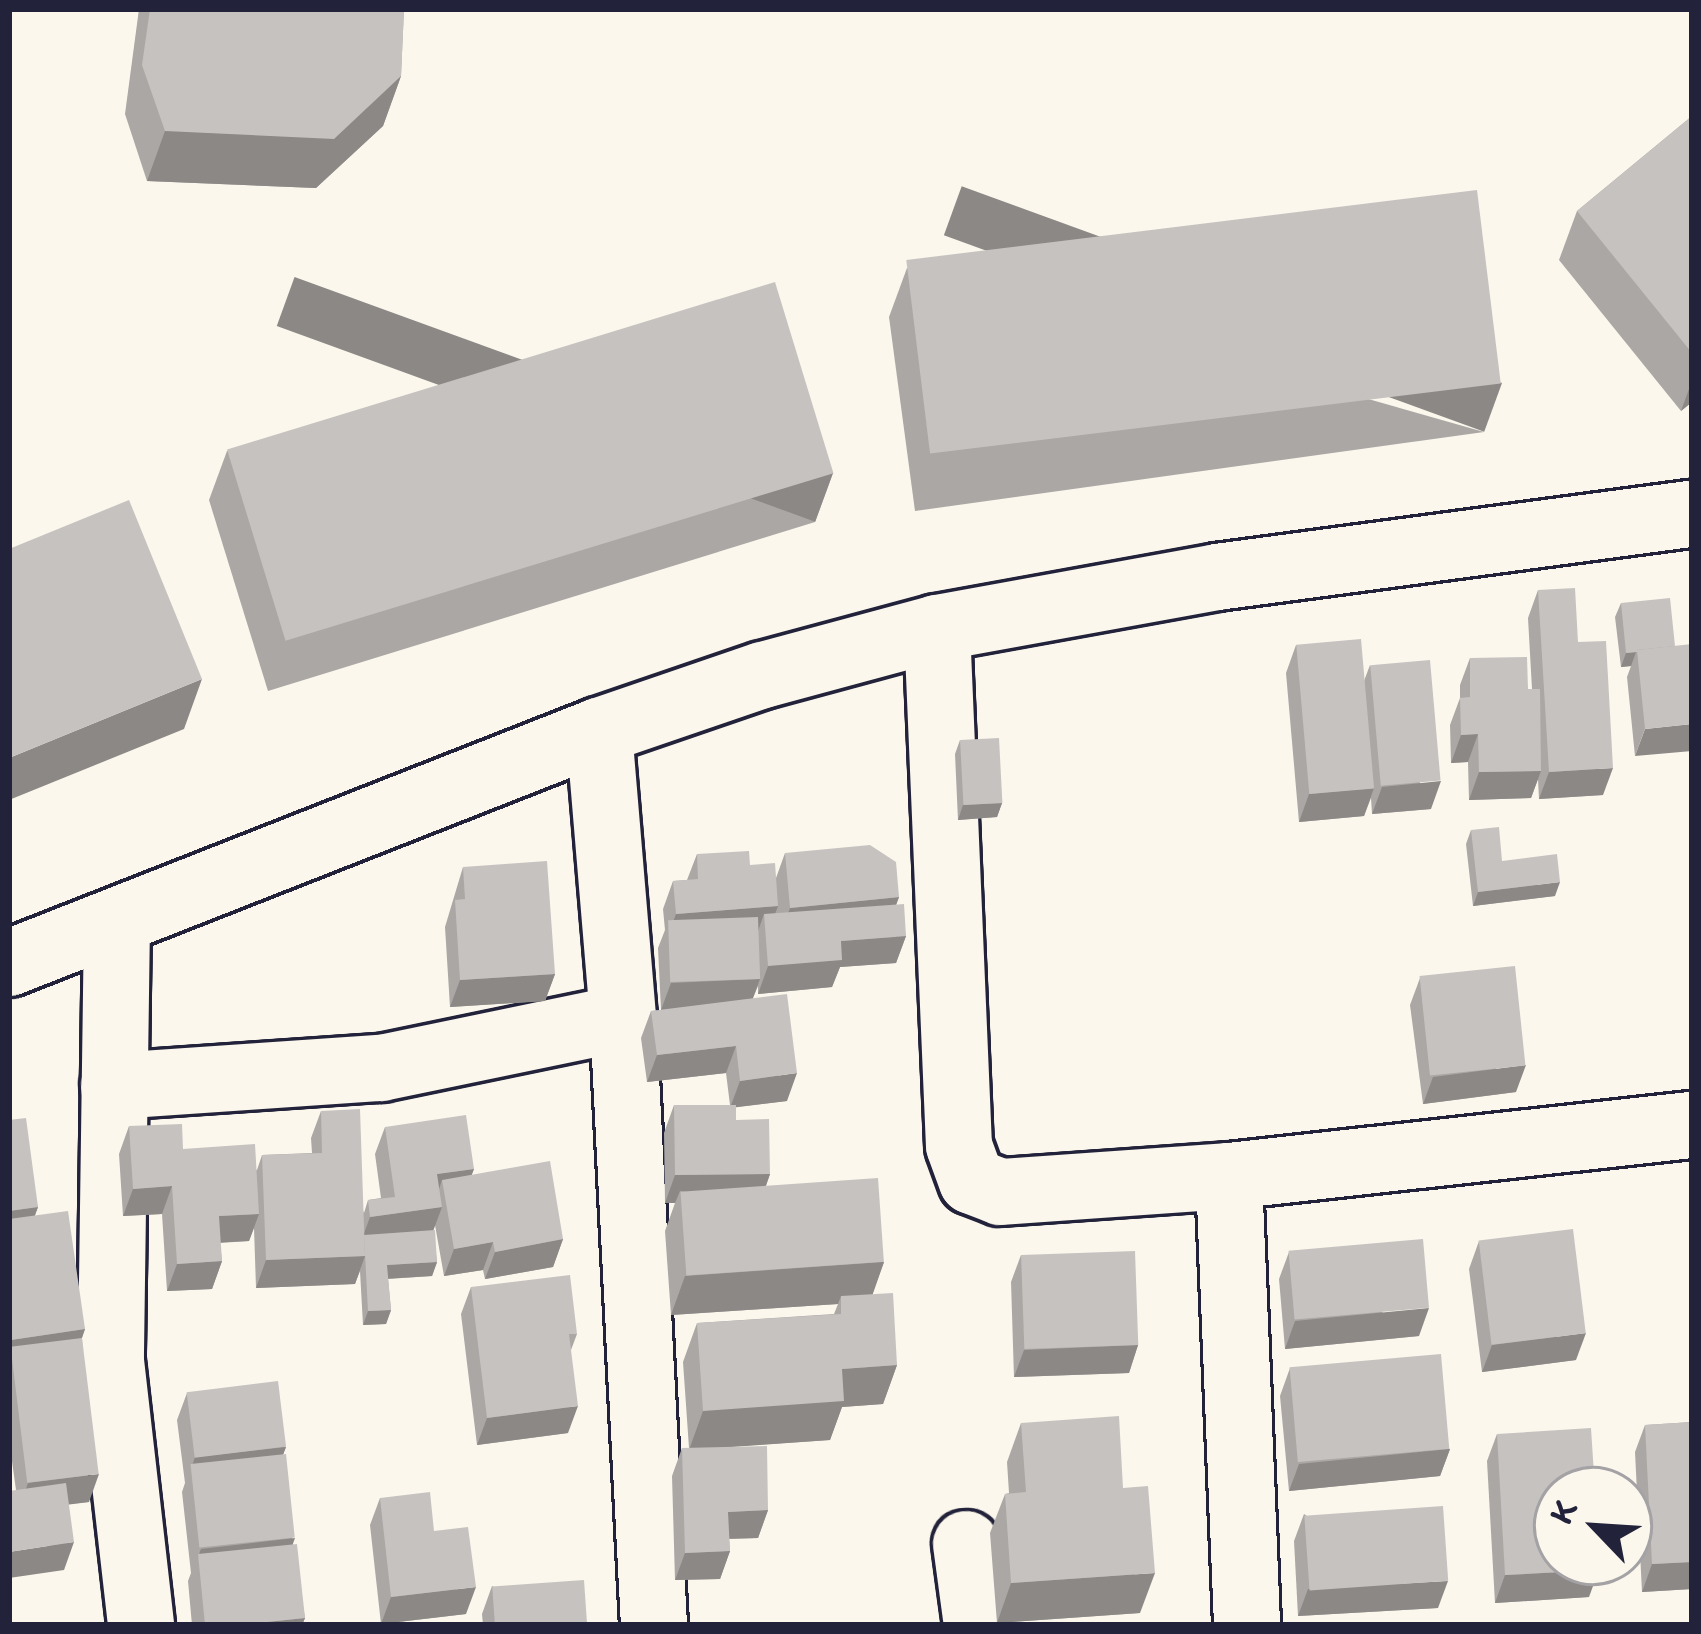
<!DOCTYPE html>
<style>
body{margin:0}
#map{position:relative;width:1701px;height:1634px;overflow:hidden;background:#fbf7ec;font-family:Itim,sans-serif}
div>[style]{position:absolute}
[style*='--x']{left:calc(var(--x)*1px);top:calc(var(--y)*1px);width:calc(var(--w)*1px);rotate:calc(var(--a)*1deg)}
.roads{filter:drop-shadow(3px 0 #22223b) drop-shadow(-3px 0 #22223b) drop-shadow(0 3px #22223b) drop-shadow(0 -3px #22223b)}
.minor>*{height:66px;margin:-33px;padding:0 33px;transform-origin:33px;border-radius:33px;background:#fbf7ec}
.tertiary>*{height:66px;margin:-33px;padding:0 33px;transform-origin:33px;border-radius:33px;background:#fbf7ec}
.wall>*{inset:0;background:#aaa7a5}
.shaded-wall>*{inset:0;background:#8b8886;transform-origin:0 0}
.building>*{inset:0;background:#c6c2c0;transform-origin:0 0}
span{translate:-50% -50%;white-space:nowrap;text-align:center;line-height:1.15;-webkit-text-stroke:10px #fbf7ec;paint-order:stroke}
.frame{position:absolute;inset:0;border:12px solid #22223b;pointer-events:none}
.north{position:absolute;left:1533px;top:1466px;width:120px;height:120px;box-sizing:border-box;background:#fbf7ec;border:3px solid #a4a2a5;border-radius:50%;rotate:295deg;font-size:33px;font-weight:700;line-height:48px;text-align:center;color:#22223b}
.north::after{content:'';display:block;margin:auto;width:42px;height:54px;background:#22223b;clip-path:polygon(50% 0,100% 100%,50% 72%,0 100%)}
</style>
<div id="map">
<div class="roads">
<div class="minor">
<i style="--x:937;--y:628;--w:518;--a:87.57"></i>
<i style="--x:959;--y:1146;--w:37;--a:70"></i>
<i style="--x:972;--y:1181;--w:30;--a:21"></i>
<i style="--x:1000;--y:1192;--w:230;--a:-4"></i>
<i style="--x:1229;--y:1176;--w:466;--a:-6.3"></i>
<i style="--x:599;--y:731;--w:288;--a:85.2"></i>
<i style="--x:623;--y:1018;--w:608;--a:87.08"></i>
<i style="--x:117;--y:922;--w:439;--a:90.8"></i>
<i style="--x:111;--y:1361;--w:266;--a:83.5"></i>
<i style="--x:114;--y:1086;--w:268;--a:-3.9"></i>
<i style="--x:381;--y:1068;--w:247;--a:-11.7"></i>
<i style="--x:1229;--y:1176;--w:449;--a:87.7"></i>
<i style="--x:966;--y:1544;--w:82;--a:82.3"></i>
</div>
<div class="tertiary">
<i style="--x:9;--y:963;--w:634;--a:-21.47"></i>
<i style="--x:599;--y:731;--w:173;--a:-18.9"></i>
<i style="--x:763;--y:675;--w:180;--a:-15.1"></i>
<i style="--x:937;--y:628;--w:285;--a:-10.3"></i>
<i style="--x:1217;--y:577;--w:479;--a:-7.6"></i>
</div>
</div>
<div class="wall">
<i style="clip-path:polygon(139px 9px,404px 9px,401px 76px,383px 126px,316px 188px,147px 181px,125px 114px)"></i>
<i style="clip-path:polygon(1692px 116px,1692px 402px,1681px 411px,1559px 260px,1577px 211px)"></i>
<i style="clip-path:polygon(907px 268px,1484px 432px,915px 511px,889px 317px)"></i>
<i style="clip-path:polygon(227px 451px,833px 473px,815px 522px,268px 691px,209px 500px)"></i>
<i style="clip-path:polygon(1538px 590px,1578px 642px,1603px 795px,1539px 799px,1538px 779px,1531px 798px,1469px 800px,1468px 762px,1451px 763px,1450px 725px,1460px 698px,1460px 685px,1470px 658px,1528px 689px,1532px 689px,1528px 618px)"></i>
<i style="clip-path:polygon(1621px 603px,1675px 646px,1635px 756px,1627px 677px,1631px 666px,1621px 667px,1615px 617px)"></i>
<i style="clip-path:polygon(1296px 645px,1364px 681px,1370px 665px,1431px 809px,1372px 814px,1371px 798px,1364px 816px,1299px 822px,1286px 673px)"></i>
<i style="clip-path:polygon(960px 740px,1002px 803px,997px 817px,958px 820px,955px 754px)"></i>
<i style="clip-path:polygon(1471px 830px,1502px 861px,1555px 896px,1473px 906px,1466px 844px)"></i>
<i style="clip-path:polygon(785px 853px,899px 897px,896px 904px,906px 936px,896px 963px,840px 967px,832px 987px,758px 994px,758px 986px,753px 998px,787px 1101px,736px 1107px,736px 1120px,770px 1174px,766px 1186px,884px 1262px,872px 1294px,897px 1365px,883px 1404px,842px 1407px,830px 1440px,725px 1447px,768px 1510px,758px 1538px,729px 1539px,730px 1551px,720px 1579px,675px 1580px,672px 1476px,682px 1448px,689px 1448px,683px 1362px,697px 1323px,834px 1314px,838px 1304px,671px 1315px,665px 1231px,675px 1203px,665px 1203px,664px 1133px,674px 1105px,730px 1105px,726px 1073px,647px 1082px,641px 1038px,651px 1011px,661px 1010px,658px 948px,665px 930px,663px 909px,673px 881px,687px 880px,697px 854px,750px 865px,776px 878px)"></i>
<i style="clip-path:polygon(463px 867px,555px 974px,545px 1001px,450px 1007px,445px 927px)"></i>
<i style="clip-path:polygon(1692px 904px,1692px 943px,1689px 913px)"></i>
<i style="clip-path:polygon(1420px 978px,1516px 1092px,1423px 1104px,1410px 1005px)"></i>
<i style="clip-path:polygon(321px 1111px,364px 1213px,368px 1200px,381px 1198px,375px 1154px,385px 1127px,474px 1169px,471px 1175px,563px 1239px,553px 1267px,485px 1279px,483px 1270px,444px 1276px,435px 1225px,433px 1230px,437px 1262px,432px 1276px,388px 1279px,391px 1310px,386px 1324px,363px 1325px,360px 1271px,355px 1284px,256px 1288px,254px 1228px,249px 1241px,220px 1243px,222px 1261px,212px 1289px,167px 1291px,162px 1214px,123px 1216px,119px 1154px,129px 1126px,183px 1149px,257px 1170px,262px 1155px,312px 1153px,311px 1138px)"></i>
<i style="clip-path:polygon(9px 1120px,38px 1207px,35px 1215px,85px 1329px,82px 1338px,89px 1502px,69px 1504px,64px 1570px,16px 1490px,9px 1440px)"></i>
<i style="clip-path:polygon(1479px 1241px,1576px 1360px,1482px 1372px,1469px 1269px)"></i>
<i style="clip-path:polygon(1289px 1252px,1419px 1336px,1285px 1349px,1279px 1279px)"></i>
<i style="clip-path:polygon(1021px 1255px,1138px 1345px,1129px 1373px,1014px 1377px,1011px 1282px)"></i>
<i style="clip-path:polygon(471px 1287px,577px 1334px,571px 1350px,568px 1433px,477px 1445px,461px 1314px)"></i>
<i style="clip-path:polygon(1290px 1368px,1450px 1449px,1440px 1476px,1289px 1491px,1280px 1396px)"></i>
<i style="clip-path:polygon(187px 1393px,286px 1447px,283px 1454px,293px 1544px,305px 1618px,302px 1625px,192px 1625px,188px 1581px,191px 1573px,182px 1492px,185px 1483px,177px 1420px)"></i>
<i style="clip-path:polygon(1692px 1422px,1692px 1589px,1642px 1592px,1635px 1452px,1645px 1425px)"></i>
<i style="clip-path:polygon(1021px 1423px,1123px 1488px,1140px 1613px,997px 1623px,990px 1533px,1005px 1494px,1009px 1493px,1007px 1462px)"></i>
<i style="clip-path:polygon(1497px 1434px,1589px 1597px,1495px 1603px,1487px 1461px)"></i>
<i style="clip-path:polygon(380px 1498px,434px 1531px,466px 1614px,381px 1624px,370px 1525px)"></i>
<i style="clip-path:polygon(1304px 1514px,1438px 1608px,1298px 1616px,1294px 1541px)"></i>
<i style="clip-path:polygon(492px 1586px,587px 1625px,483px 1625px,482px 1614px)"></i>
</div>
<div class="shaded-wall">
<i style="clip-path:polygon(401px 76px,383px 126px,316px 188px,147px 181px,165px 131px)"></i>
<i style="clip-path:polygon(1692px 381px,1692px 402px,1681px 411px)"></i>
<i style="left:1502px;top:383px;width:52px;height:575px;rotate:110deg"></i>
<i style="left:833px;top:473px;width:52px;height:573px;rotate:110deg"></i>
<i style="clip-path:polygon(1636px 652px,1631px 666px,1621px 667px,1626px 653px)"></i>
<i style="clip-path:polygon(202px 679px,184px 729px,9px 800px,9px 758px)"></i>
<i style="clip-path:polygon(1692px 724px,1692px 751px,1635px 756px,1645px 729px)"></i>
<i style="clip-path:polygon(1478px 734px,1468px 762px,1451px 763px,1461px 735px)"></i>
<i style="clip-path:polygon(1613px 768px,1603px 795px,1539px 799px,1549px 772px)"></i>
<i style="clip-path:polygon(1541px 771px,1531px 798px,1469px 800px,1479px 772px)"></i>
<i style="clip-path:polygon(1441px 781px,1431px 809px,1372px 814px,1382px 787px)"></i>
<i style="clip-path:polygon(1374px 788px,1364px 816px,1299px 822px,1309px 794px)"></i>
<i style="clip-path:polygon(1002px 803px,997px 817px,958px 820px,963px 805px)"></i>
<i style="clip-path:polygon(1560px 882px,1555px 896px,1473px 906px,1478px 892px)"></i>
<i style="clip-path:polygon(899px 897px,889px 925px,780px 935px,790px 908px)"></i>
<i style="clip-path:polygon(778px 906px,768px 933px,764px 914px,757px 934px,669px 933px,676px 914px)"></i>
<i style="clip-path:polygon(906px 936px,896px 963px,840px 967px,832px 987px,758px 994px,768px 966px,841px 941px)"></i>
<i style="clip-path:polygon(555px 974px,545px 1001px,450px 1007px,460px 980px)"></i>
<i style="clip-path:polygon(760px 979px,750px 1006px,661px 1010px,671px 983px)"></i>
<i style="clip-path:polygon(736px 1046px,726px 1073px,647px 1082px,657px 1055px)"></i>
<i style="clip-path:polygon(1526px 1065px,1516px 1092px,1423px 1104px,1433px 1077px)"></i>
<i style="clip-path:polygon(797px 1073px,787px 1101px,730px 1108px,740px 1081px)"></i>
<i style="clip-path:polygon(474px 1169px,464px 1196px,442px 1180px,435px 1201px,437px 1174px)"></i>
<i style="clip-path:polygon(770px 1174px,760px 1202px,680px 1191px,675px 1203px,665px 1203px,675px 1175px)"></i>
<i style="clip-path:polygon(172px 1186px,162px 1214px,123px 1216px,133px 1189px)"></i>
<i style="clip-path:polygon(38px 1207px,28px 1234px,9px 1237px,9px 1211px)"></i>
<i style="clip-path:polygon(442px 1207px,432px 1234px,363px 1236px,370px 1217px)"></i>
<i style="clip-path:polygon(259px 1214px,249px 1241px,209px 1243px,219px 1216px)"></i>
<i style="clip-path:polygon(563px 1239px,553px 1267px,485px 1279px,495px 1252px)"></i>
<i style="clip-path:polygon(493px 1242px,483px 1270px,444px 1276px,454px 1249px)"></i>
<i style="clip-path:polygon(365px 1256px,355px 1284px,256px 1288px,266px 1260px)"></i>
<i style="clip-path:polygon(222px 1261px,212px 1289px,167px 1291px,177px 1264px)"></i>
<i style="clip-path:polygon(437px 1262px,432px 1276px,382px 1279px,387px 1265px)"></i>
<i style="clip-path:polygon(884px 1262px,870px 1302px,841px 1296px,838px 1304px,671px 1315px,685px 1276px)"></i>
<i style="clip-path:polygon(1429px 1308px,1419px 1336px,1285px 1349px,1295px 1321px)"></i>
<i style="clip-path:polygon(391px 1310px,386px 1324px,363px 1325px,368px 1311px)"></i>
<i style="clip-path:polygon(85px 1329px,75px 1357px,11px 1348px,9px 1352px,11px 1340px)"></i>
<i style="clip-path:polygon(1586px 1333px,1576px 1360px,1482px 1372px,1492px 1345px)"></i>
<i style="clip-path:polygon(1138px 1345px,1129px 1373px,1014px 1377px,1024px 1350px)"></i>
<i style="clip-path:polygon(897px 1365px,883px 1404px,842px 1407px,830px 1440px,689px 1450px,703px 1411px,842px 1369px)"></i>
<i style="clip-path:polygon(578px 1406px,568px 1433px,477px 1445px,487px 1418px)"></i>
<i style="clip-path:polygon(286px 1447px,276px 1474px,192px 1466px,195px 1457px)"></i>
<i style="clip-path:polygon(1450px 1449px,1440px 1476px,1289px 1491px,1299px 1464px)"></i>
<i style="clip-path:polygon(99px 1474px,89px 1502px,18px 1511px,28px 1483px)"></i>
<i style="clip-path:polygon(768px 1510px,758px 1538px,718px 1539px,728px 1512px)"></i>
<i style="clip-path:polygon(295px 1538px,285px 1566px,198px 1557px,201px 1549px)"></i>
<i style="clip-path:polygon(74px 1542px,64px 1570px,9px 1578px,9px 1552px)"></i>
<i style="clip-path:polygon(730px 1551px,720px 1579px,675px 1580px,685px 1553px)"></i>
<i style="clip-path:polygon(1692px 1562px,1692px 1589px,1642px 1592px,1652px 1564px)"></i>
<i style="clip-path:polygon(1599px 1570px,1589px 1597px,1495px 1603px,1505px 1575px)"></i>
<i style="clip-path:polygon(1155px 1573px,1140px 1613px,997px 1623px,1011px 1583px)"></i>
<i style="clip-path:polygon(1448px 1581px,1438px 1608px,1298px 1616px,1308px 1589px)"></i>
<i style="clip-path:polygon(476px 1587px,466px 1614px,381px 1624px,391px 1597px)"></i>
<i style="clip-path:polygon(305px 1618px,302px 1625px,238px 1625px)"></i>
</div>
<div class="building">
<i style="clip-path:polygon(150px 9px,404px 9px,401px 76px,334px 139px,165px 131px,142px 65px)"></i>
<i style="clip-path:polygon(1692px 116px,1692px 353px,1577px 211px)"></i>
<i style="left:1477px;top:190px;width:195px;height:575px;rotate:83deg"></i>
<i style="left:775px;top:282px;width:200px;height:573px;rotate:73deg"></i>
<i style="clip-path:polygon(129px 500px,202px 679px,9px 758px,9px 549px)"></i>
<i style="clip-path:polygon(1575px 588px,1578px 642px,1606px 641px,1613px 768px,1549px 772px,1538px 590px)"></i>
<i style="clip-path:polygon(1670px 598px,1675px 646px,1637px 650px,1637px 652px,1626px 653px,1621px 603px)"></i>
<i style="left:1361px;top:639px;width:150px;height:65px;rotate:85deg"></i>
<i style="clip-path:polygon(1692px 644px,1692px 724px,1645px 729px,1637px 650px)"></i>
<i style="clip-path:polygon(1527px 657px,1528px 689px,1540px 689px,1541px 771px,1479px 772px,1478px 734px,1461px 735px,1460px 698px,1470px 697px,1470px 658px)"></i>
<i style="left:1430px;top:660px;width:121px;height:60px;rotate:85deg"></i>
<i style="left:999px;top:738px;width:65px;height:39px;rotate:87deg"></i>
<i style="clip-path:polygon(1499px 827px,1502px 861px,1557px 854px,1560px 882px,1478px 892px,1471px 830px)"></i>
<i style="clip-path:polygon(870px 845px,896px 862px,899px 897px,790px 908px,785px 853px)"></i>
<i style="clip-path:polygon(749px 851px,750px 865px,775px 863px,778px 906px,676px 914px,673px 881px,698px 879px,697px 854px)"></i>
<i style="clip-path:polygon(547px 861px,555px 974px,460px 980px,455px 900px,465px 899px,463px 867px)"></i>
<i style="clip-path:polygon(904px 904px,906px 936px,841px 941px,842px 960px,768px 966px,764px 914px)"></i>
<i style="left:758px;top:917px;width:62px;height:90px;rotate:88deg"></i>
<i style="left:1515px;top:966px;width:100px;height:96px;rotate:84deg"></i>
<i style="clip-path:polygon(787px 994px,797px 1073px,740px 1081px,736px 1046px,657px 1055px,651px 1011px)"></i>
<i style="clip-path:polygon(674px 1105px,736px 1105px,736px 1120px,769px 1119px,770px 1174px,675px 1175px)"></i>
<i style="clip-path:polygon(360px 1109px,365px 1256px,266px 1260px,262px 1155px,322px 1153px,321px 1111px)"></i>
<i style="clip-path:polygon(466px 1115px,474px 1169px,437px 1174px,442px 1207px,370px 1217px,368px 1200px,395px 1197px,385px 1127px)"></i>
<i style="clip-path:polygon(26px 1118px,38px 1207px,9px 1211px,9px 1120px)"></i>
<i style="clip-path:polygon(182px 1124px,183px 1149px,255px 1144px,259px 1214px,219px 1216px,222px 1261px,177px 1264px,172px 1186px,133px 1189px,129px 1126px)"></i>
<i style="clip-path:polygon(550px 1161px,563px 1239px,495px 1252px,493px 1242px,454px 1249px,442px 1180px)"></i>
<i style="left:878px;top:1178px;width:84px;height:198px;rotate:86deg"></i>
<i style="clip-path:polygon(68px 1211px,85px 1329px,11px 1340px,9px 1327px,9px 1219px)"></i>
<i style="left:1573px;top:1229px;width:105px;height:95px;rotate:83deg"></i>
<i style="clip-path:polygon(435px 1230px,437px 1262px,387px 1265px,391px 1310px,368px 1311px,364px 1235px)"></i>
<i style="left:1423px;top:1239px;width:69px;height:135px;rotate:85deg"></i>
<i style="left:1135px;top:1251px;width:94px;height:114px;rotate:88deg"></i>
<i style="clip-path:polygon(570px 1275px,577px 1334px,569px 1334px,578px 1406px,487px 1418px,471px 1287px)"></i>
<i style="clip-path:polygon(893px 1293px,897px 1365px,842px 1369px,844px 1401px,703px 1411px,697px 1323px,841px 1314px,841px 1296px)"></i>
<i style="left:82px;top:1338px;width:137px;height:72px;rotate:83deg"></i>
<i style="left:1441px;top:1354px;width:95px;height:152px;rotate:85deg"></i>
<i style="left:278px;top:1381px;width:66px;height:92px;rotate:83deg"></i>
<i style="clip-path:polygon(1119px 1416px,1123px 1488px,1148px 1486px,1155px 1573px,1011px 1583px,1005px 1494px,1026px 1492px,1021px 1423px)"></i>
<i style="clip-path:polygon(1692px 1422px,1692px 1562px,1652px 1564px,1645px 1425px)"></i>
<i style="clip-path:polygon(1591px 1428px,1595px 1490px,1557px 1490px,1557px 1562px,1599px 1562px,1599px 1570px,1505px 1575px,1497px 1434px)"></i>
<i style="clip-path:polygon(767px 1446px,768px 1510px,728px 1512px,730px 1551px,685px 1553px,682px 1448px)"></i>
<i style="left:286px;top:1454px;width:84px;height:96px;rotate:84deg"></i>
<i style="clip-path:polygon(66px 1483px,74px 1542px,9px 1552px,9px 1491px)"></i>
<i style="clip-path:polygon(430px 1492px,434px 1531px,468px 1527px,476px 1587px,391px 1597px,380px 1498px)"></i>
<i style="left:1443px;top:1506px;width:75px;height:139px;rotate:86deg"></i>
<i style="clip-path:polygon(297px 1544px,305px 1618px,238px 1625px,205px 1625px,198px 1554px)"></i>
<i style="left:584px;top:1580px;width:45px;height:92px;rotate:86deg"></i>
</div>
<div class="frame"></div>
<div class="north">K</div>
</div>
